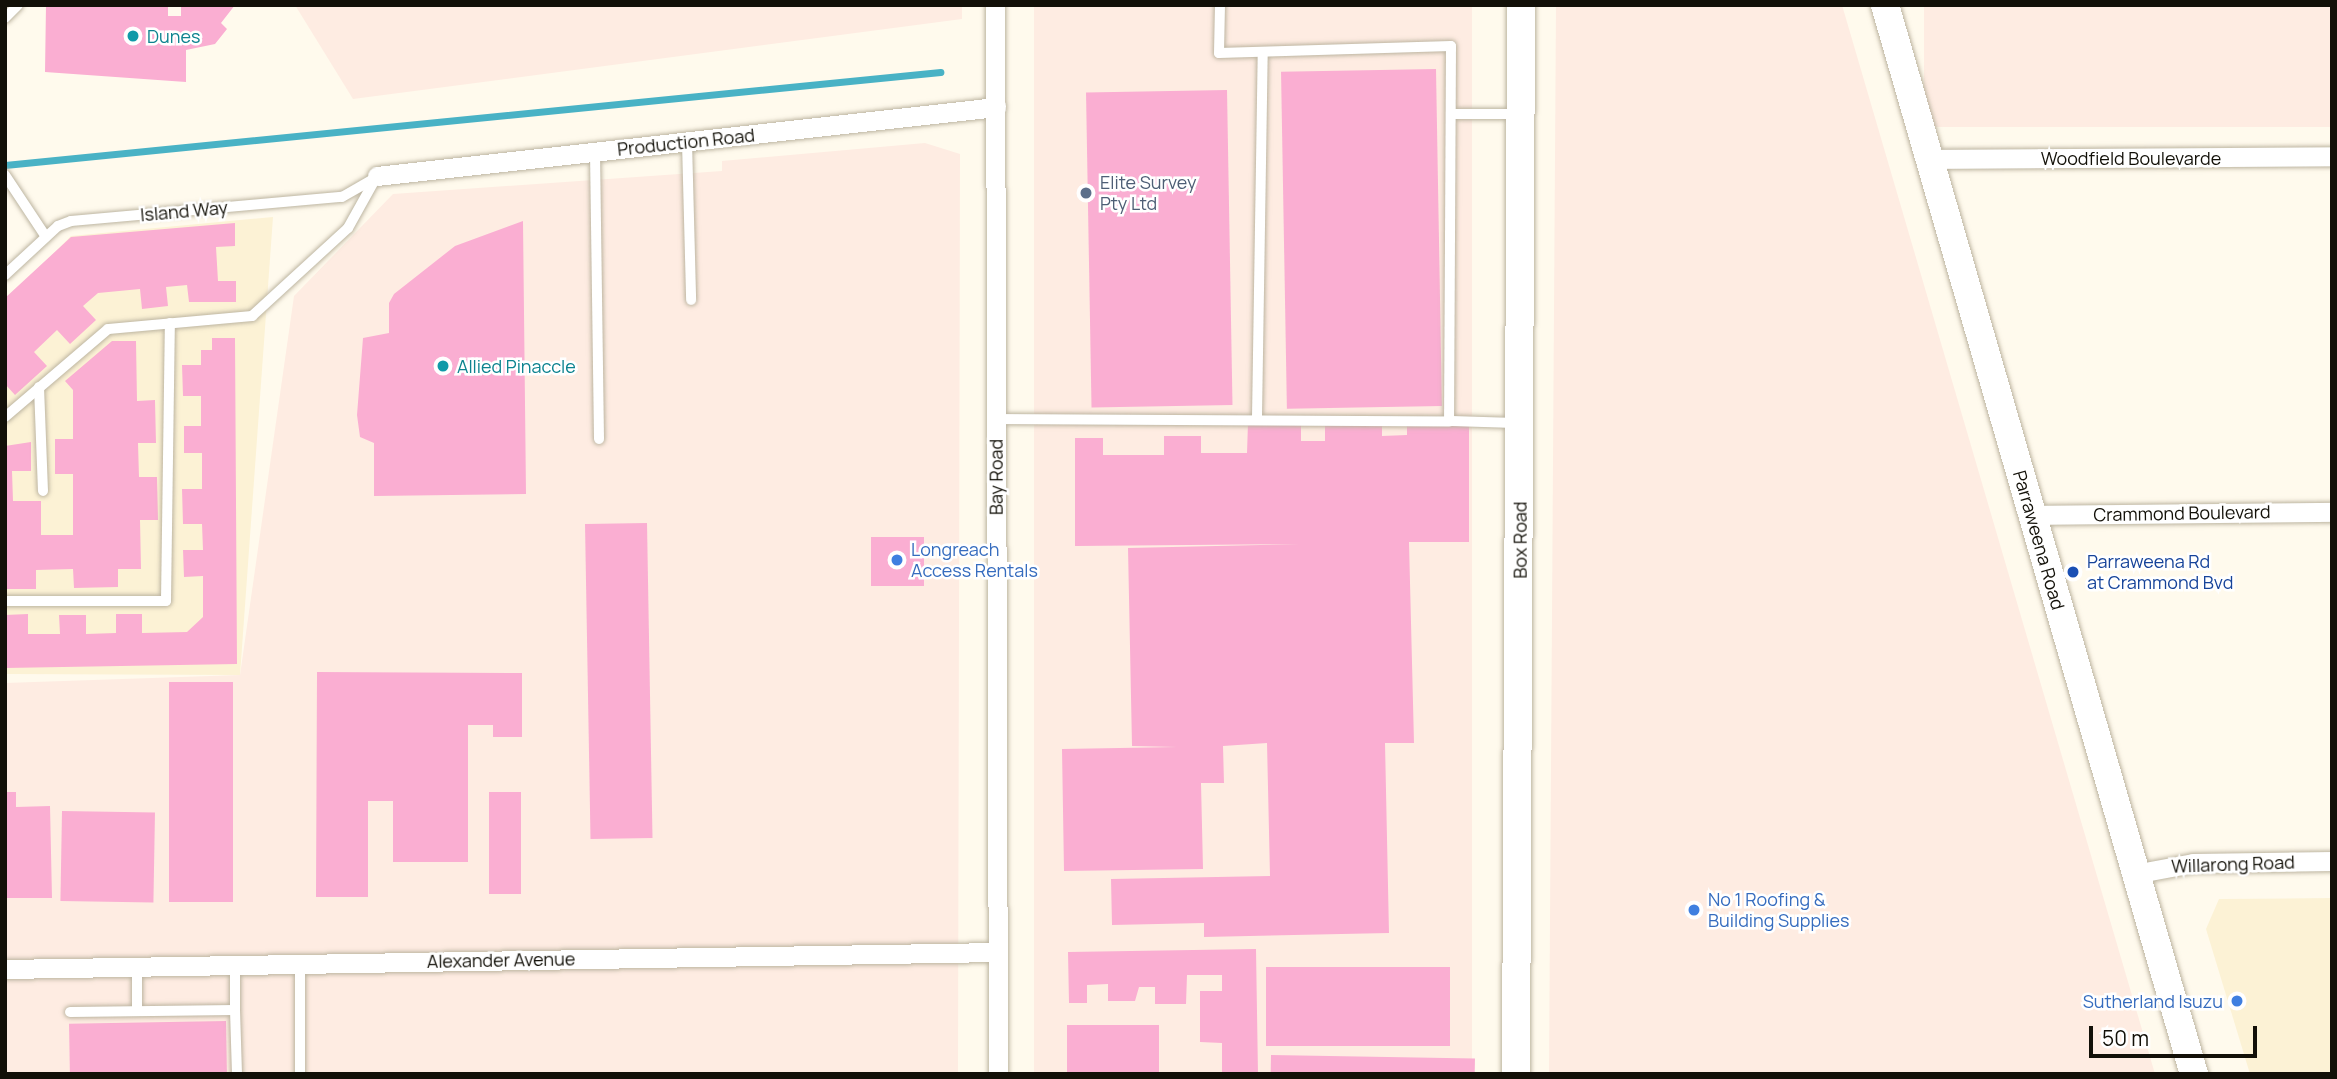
<!DOCTYPE html>
<html>
<head>
<meta charset="utf-8">
<style>
	body { margin:0 }
	#map { position:relative; width:2337px; height:1079px; overflow:hidden; background:#fffaed; font-family:Manrope,sans-serif }
	div>[style] { position:absolute }
	.built>* { inset:0; background:#fcf2d5 }
	.industrial>* { inset:0; background:#feece2; transform-origin:0 0 }
	.stream>* { height:7px; margin:-3.5px; padding:0 3.5px; transform-origin:3.5px; border-radius:3.5px; background:#49b2c5 }
	.building>* { inset:0; background:#faaed2; transform-origin:0 0 }
	.roads { filter:drop-shadow(0 0 2px #bdb5a1) drop-shadow(0 0 2px #bdb5a1) }
	.lane>* { height:10px; margin:-5px; padding:0 5px; transform-origin:5px; border-radius:5px; background:#fff }
	.street>* { height:19px; margin:-9.5px; padding:0 9.5px; transform-origin:9.5px; border-radius:9.5px; background:#fff }
	.secondary>* { height:28px; margin:-14px; padding:0 14px; transform-origin:14px; border-radius:14px; background:#fff }
	.dots>* { width:19px; height:19px; translate:-50% -50%; box-sizing:border-box; border:4px solid #fff; border-radius:50% }
	span { translate:-50% -50%; white-space:nowrap; text-align:center; line-height:1.15; -webkit-text-stroke:5px #fff; paint-order:stroke }
	.culture-label { font-size:18px; color:#0d838f }
	.left { translate:0 -50%; text-align:left }
	.street-label { font-size:18px; color:#121008 }
	.service-label { font-size:18px; color:#4e5e75 }
	.shop-label { font-size:18px; color:#366cbe }
	.right { translate:-100% -50%; text-align:right }
	.transit-label { font-size:18px; color:#164399 }
	.frame { position:absolute; inset:0; border:7px solid #121008; pointer-events:none }
	.scale { position:absolute; left:2089px; top:1026px; width:168px; height:32px; box-sizing:border-box; border:4px solid #121008; border-top:0; padding-left:9px; font-size:21px; line-height:24px; white-space:nowrap; color:#121008; -webkit-text-stroke:5px #fff; paint-order:stroke }
</style>
</head>
<body>
<div id="map">
	<div class="built">
		<i style="clip-path:polygon(273px 217px,240px 675px,5px 674px,5px 303px,71px 236px)"></i>
		<i style="clip-path:polygon(2332px 898px,2332px 1074px,2250px 1074px,2206px 929px,2219px 899px)"></i>
	</div>
	<div class="industrial">
		<i style="clip-path:polygon(295px 5px,962px 5px,962px 19px,353px 99px)"></i>
		<i style="left:1034px;top:5px;width:438px;height:1069px"></i>
		<i style="clip-path:polygon(1556px 5px,1842px 5px,2155px 1074px,1549px 1074px)"></i>
		<i style="left:1924px;top:5px;width:408px;height:122px"></i>
		<i style="clip-path:polygon(925px 143px,960px 154px,958px 1074px,5px 1074px,5px 683px,240px 675px,294px 296px,393px 194px,722px 171px,722px 161px)"></i>
	</div>
	<div class="stream">
		<i style="left:5px;top:165px;width:940px;rotate:-5.68deg"></i>
	</div>
	<div class="building">
		<i style="clip-path:polygon(46px 5px,168px 5px,168px 16px,181px 16px,181px 5px,235px 5px,221px 23px,227px 29px,215px 44px,186px 50px,186px 82px,45px 72px)"></i>
		<i style="left:1436px;top:69px;width:337px;height:155px;rotate:89deg"></i>
		<i style="left:1227px;top:90px;width:315px;height:141px;rotate:89deg"></i>
		<i style="clip-path:polygon(523px 221px,526px 494px,374px 496px,374px 443px,360px 437px,357px 415px,363px 338px,389px 333px,389px 303px,394px 294px,455px 246px)"></i>
		<i style="clip-path:polygon(235px 223px,235px 246px,216px 247px,218px 281px,236px 281px,236px 302px,189px 302px,187px 285px,166px 287px,168px 306px,142px 309px,140px 289px,98px 293px,83px 306px,96px 320px,70px 344px,57px 330px,34px 352px,47px 366px,15px 395px,5px 384px,5px 298px,71px 237px)"></i>
		<i style="clip-path:polygon(212px 338px,235px 338px,237px 664px,5px 668px,5px 615px,28px 614px,28px 634px,60px 634px,59px 615px,86px 615px,86px 634px,116px 633px,116px 614px,142px 614px,142px 633px,187px 632px,203px 617px,203px 576px,184px 577px,183px 550px,203px 550px,202px 524px,183px 524px,182px 489px,202px 489px,202px 453px,184px 453px,184px 426px,201px 426px,201px 396px,183px 396px,182px 365px,201px 365px,201px 350px,212px 350px)"></i>
		<i style="clip-path:polygon(112px 341px,136px 341px,137px 401px,155px 400px,156px 443px,138px 443px,139px 477px,157px 477px,158px 520px,140px 520px,141px 569px,118px 569px,118px 587px,74px 588px,73px 569px,36px 570px,36px 589px,5px 589px,5px 446px,31px 442px,31px 471px,12px 471px,13px 501px,41px 501px,41px 535px,73px 535px,73px 474px,55px 474px,55px 439px,73px 439px,73px 390px,65px 381px)"></i>
		<i style="clip-path:polygon(1325px 422px,1382px 422px,1382px 436px,1407px 435px,1407px 422px,1469px 422px,1469px 542px,1409px 542px,1414px 743px,1385px 743px,1389px 933px,1204px 937px,1204px 923px,1112px 925px,1111px 879px,1270px 876px,1267px 743px,1223px 746px,1224px 783px,1201px 783px,1203px 869px,1064px 871px,1062px 749px,1177px 747px,1132px 746px,1128px 548px,1300px 544px,1075px 546px,1075px 438px,1103px 438px,1103px 455px,1164px 455px,1164px 436px,1201px 436px,1201px 453px,1247px 453px,1248px 423px,1301px 423px,1301px 441px,1325px 441px)"></i>
		<i style="left:647px;top:523px;width:315px;height:62px;rotate:89deg"></i>
		<i style="left:924px;top:537px;width:49px;height:53px;rotate:90deg"></i>
		<i style="clip-path:polygon(317px 672px,522px 673px,522px 737px,493px 737px,493px 725px,468px 725px,468px 862px,393px 862px,393px 801px,368px 801px,368px 897px,316px 897px)"></i>
		<i style="left:169px;top:682px;width:64px;height:220px"></i>
		<i style="clip-path:polygon(5px 792px,16px 792px,16px 807px,50px 806px,52px 898px,5px 898px)"></i>
		<i style="left:489px;top:792px;width:32px;height:102px"></i>
		<i style="left:62px;top:811px;width:93px;height:90px;rotate:1deg"></i>
		<i style="clip-path:polygon(1256px 949px,1258px 1074px,1222px 1073px,1222px 1043px,1200px 1042px,1200px 991px,1222px 991px,1222px 975px,1187px 975px,1186px 1004px,1155px 1004px,1155px 987px,1139px 987px,1135px 1001px,1108px 1001px,1108px 984px,1087px 985px,1087px 1003px,1069px 1003px,1068px 952px)"></i>
		<i style="left:1450px;top:967px;width:79px;height:184px;rotate:90deg"></i>
		<i style="left:226px;top:1021px;width:53px;height:157px;rotate:89deg"></i>
		<i style="left:1159px;top:1025px;width:47px;height:92px;rotate:90deg"></i>
		<i style="left:1271px;top:1055px;width:204px;height:19px;rotate:1deg"></i>
	</div>
	<div class="roads">
		<div class="lane">
			<i style="left:1220px;top:5px;width:48px;rotate:91.2deg"></i>
			<i style="left:1219px;top:53px;width:232px;rotate:-1.7deg"></i>
			<i style="left:1451px;top:46px;width:375px;rotate:90.3deg"></i>
			<i style="left:1449px;top:421px;width:69px;rotate:1.7deg"></i>
			<i style="left:5px;top:18px;width:18px;rotate:-45deg"></i>
			<i style="left:1451px;top:114px;width:69px"></i>
			<i style="left:687px;top:142px;width:158px;rotate:88.5deg"></i>
			<i style="left:595px;top:152px;width:287px;rotate:89.2deg"></i>
			<i style="left:5px;top:175px;width:74px;rotate:56.5deg"></i>
			<i style="left:5px;top:275px;width:72px;rotate:-42.8deg"></i>
			<i style="left:58px;top:226px;width:14px;rotate:-21deg"></i>
			<i style="left:71px;top:221px;width:272px;rotate:-5.1deg"></i>
			<i style="left:342px;top:197px;width:40px;rotate:-29.7deg"></i>
			<i style="left:39px;top:387px;width:104px;rotate:87.8deg"></i>
			<i style="left:5px;top:417px;width:135px;rotate:-40.5deg"></i>
			<i style="left:108px;top:329px;width:145px;rotate:-5.2deg"></i>
			<i style="left:252px;top:316px;width:130px;rotate:-42.5deg"></i>
			<i style="left:348px;top:228px;width:60px;rotate:-60.9deg"></i>
			<i style="left:1257px;top:417px;width:365px;rotate:-89.1deg"></i>
			<i style="left:996px;top:419px;width:453px;rotate:0.3deg"></i>
			<i style="left:5px;top:601px;width:161px"></i>
			<i style="left:166px;top:601px;width:278px;rotate:-89.2deg"></i>
			<i style="left:300px;top:964px;width:110px;rotate:90deg"></i>
			<i style="left:235px;top:1010px;width:64px;rotate:88.2deg"></i>
			<i style="left:137px;top:1011px;width:45px;rotate:-90deg"></i>
			<i style="left:70px;top:1012px;width:165px;rotate:-0.7deg"></i>
			<i style="left:235px;top:1010px;width:45px;rotate:-90deg"></i>
		</div>
		<div class="street">
			<i style="left:995px;top:5px;width:1069px;rotate:89.84deg"></i>
			<i style="left:1930px;top:159px;width:402px;rotate:-0.4deg"></i>
			<i style="left:377px;top:176px;width:623px;rotate:-6.36deg"></i>
			<i style="left:2032px;top:515px;width:300px;rotate:-0.6deg"></i>
			<i style="left:2134px;top:874px;width:60px;rotate:-10.6deg"></i>
			<i style="left:2193px;top:863px;width:139px;rotate:-0.8deg"></i>
			<i style="left:5px;top:969px;width:991px;rotate:-0.98deg"></i>
		</div>
		<div class="secondary">
			<i style="left:1885px;top:5px;width:1113px;rotate:73.88deg"></i>
			<i style="left:1516px;top:1074px;width:1069px;rotate:-89.73deg"></i>
		</div>
	</div>
	<div class="dots">
		<i style="left:133px;top:36px;background:#0f9aa8"></i>
		<i style="left:1086px;top:193px;background:#5c6f8a"></i>
		<i style="left:443px;top:366px;background:#0f9aa8"></i>
		<i style="left:897px;top:560px;background:#3f7fe0"></i>
		<i style="left:2073px;top:572px;background:#1a4fb4"></i>
		<i style="left:1694px;top:910px;background:#3f7fe0"></i>
		<i style="left:2237px;top:1001px;background:#3f7fe0"></i>
	</div>
	<div class="culture-label">
		<span class="left" style="left:147px;top:36px">Dunes</span>
		<span class="left" style="left:457px;top:366px">Allied Pinaccle</span>
	</div>
	<div class="street-label">
		<span style="left:686px;top:142px;rotate:-6deg">Production Road</span>
		<span style="left:2131px;top:158px">Woodfield Boulevarde</span>
		<span style="left:184px;top:211px;rotate:-5deg">Island Way</span>
		<span style="left:996px;top:477px;rotate:-90deg">Bay Road</span>
		<span style="left:2182px;top:513px;rotate:-1deg">Crammond Boulevard</span>
		<span style="left:1520px;top:540px;rotate:-90deg">Box Road</span>
		<span style="left:2039px;top:540px;rotate:74deg">Parraweena Road</span>
		<span style="left:2233px;top:864px;rotate:-2deg">Willarong Road</span>
		<span style="left:501px;top:960px;rotate:-1deg">Alexander Avenue</span>
	</div>
	<div class="service-label">
		<span class="left" style="left:1100px;top:193px">Elite Survey<br>Pty Ltd</span>
	</div>
	<div class="shop-label">
		<span class="left" style="left:911px;top:560px">Longreach<br>Access Rentals</span>
		<span class="left" style="left:1708px;top:910px">No 1 Roofing &amp;<br>Building Supplies</span>
		<span class="right" style="left:2223px;top:1001px">Sutherland Isuzu</span>
	</div>
	<div class="transit-label">
		<span class="left" style="left:2087px;top:572px">Parraweena Rd<br>at Crammond Bvd</span>
	</div>
	<div class="frame"></div>
	<div class="scale">50 m</div>
</div>
</body>
</html>
